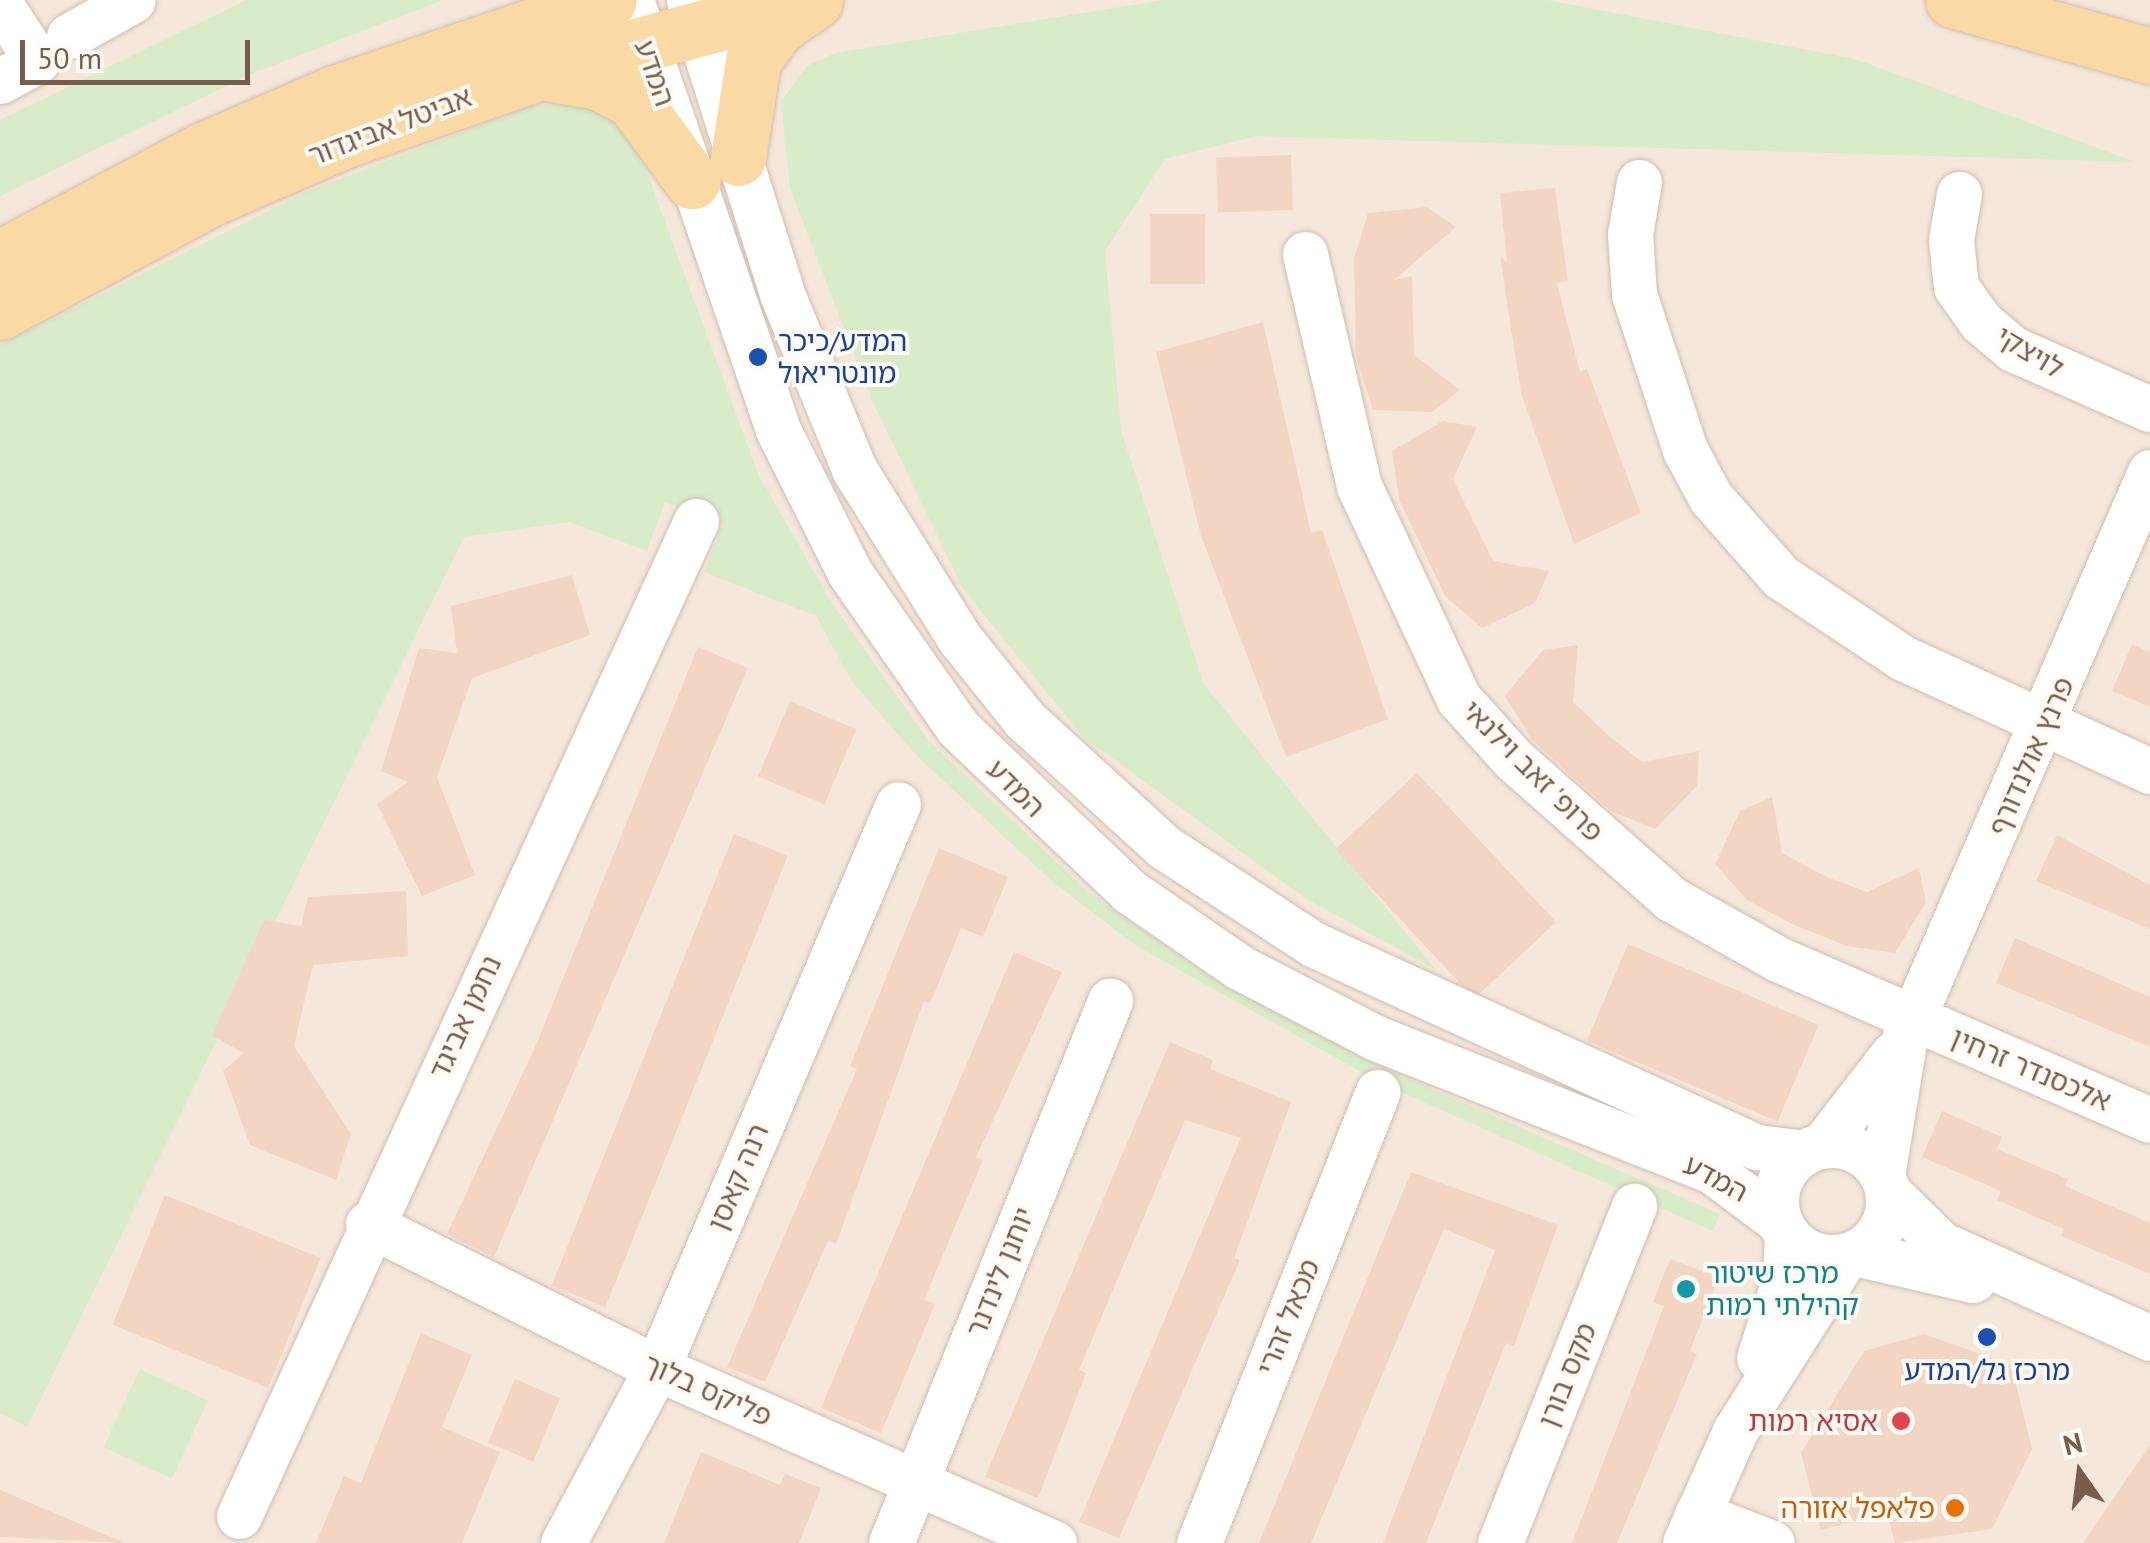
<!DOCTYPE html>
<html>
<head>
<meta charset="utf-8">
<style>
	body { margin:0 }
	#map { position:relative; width:2150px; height:1543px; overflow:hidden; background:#fdf6ec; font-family:"PT Sans","Noto Sans Hebrew",sans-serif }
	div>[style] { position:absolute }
	.residential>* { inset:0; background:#f5e8da; transform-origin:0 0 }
	.green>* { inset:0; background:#d8ecc9; transform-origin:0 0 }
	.building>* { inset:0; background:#f3d5c3; transform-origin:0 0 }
	.roads { filter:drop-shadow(0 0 2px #d1beb0) drop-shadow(0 0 2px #d1beb0) }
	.minor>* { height:45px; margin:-22.5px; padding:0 22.5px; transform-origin:22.5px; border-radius:22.5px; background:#fff }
	.minor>.ring { margin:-22.5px; padding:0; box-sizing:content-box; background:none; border:45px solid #fff; border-radius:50% }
	.major>* { height:55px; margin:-27.5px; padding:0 27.5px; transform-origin:27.5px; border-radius:27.5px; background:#fbd9a5 }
	.dots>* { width:28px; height:28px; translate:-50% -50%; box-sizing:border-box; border:5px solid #fffaf3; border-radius:50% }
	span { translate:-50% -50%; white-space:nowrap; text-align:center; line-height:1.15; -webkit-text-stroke:8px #fffaf3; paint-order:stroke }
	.street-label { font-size:28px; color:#7a5c4d }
	.transit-label { font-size:28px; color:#164399 }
	.left { translate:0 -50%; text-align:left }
	.culture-label { font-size:28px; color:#0d838f }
	.health-label { font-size:28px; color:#be3a42 }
	.right { translate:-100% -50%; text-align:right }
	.food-label { font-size:28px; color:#c56008 }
	.north { position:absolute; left:2030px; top:1423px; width:100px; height:100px; -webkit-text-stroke:8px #fffaf3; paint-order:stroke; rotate:346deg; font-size:28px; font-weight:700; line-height:40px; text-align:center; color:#7a5c4d }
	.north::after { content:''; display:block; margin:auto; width:35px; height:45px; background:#7a5c4d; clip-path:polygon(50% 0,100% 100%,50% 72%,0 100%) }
	.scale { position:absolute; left:20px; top:40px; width:230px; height:45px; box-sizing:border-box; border:5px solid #7a5c4d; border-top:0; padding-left:12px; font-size:30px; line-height:35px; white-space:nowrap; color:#7a5c4d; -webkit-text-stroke:8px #fffaf3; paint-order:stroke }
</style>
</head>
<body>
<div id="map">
	<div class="residential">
		<i style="left:0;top:0;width:2150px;height:1543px"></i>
	</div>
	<div class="green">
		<i style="clip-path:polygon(246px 0,443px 0,251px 74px,0 196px,0 120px)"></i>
		<i style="clip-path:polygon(1164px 0,1547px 0,1855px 59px,2136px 162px,1256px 136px,1165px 159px,1105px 251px,1121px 430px,1203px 683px,1436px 970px,1305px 898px,1083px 737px,963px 589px,872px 400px,790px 189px,781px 101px,807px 66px,835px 53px)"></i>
		<i style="clip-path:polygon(533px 105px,591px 106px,633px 135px,759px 476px,832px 603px,928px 740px,1088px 892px,1217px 982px,1386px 1069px,1720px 1214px,1713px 1231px,1381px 1083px,1135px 945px,1053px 882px,918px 757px,852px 682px,816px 616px,704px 572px,723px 524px,665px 502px,647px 551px,569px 522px,464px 537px,27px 1427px,0 1413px,0 345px,306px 192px)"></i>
		<i style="left:140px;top:1369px;width:75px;height:86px;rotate:25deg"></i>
	</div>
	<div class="building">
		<i style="left:1291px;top:155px;width:55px;height:75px;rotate:88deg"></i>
		<i style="clip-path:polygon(1555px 188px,1568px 281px,1557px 283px,1580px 372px,1587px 369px,1641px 513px,1574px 544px,1521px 393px,1500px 257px,1507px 262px,1500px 193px)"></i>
		<i style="clip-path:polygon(1427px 207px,1456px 227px,1394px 280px,1412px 276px,1414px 355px,1460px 390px,1432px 412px,1373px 410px,1356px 357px,1354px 259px,1368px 213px)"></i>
		<i style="left:1150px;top:214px;width:55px;height:70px"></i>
		<i style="clip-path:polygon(1263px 322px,1311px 533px,1322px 530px,1388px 719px,1286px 757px,1201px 536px,1156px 352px)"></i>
		<i style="clip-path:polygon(1443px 421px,1477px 427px,1453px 479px,1493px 561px,1549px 571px,1535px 603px,1482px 628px,1445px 596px,1399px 499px,1392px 451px)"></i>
		<i style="clip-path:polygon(572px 575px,590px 635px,472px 678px,437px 777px,475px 875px,422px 896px,377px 804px,408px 782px,381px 771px,419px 648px,457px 653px,451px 606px)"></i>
		<i style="clip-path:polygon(2132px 644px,2150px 652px,2150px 707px,2112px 691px)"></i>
		<i style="clip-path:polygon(1578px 645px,1573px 702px,1609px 736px,1642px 762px,1699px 751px,1697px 786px,1655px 829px,1611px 811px,1532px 740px,1505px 696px,1543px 650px)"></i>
		<i style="clip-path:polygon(698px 647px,748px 668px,494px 1257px,447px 1234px,536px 1045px)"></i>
		<i style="left:790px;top:701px;width:72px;height:82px;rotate:23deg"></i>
		<i style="left:1417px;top:773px;width:204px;height:112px;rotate:47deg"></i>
		<i style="clip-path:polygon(1772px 797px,1782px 853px,1827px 877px,1867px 892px,1919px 868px,1926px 902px,1895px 953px,1847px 946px,1792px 924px,1747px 900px,1715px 864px,1740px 811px)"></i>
		<i style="left:734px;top:834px;width:58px;height:487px;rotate:22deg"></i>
		<i style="clip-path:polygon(2057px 835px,2150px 885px,2150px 929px,2036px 881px)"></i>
		<i style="clip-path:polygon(939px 848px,1008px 877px,983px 937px,961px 928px,930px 1004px,924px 1001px,836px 1244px,828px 1241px,765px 1382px,727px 1367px,857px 1069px,850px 1066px)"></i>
		<i style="clip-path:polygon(406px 891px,408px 956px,313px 965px,294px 1046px,351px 1134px,336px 1180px,250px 1145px,223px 1071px,244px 1053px,212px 1036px,264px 920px,301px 926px,308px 897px)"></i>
		<i style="clip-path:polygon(2015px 938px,2150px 997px,2150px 1047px,1996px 983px)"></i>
		<i style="left:1628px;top:944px;width:207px;height:105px;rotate:23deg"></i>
		<i style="clip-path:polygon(1014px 952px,1062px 972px,976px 1157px,983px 1160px,924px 1300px,935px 1304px,881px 1433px,821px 1408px)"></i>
		<i style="clip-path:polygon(1170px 1042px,1213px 1060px,1210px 1069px,1291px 1102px,1234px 1258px,1240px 1260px,1119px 1538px,1079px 1522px,1241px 1138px,1185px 1120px,1079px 1370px,1086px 1373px,1038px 1498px,985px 1477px)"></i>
		<i style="clip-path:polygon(1942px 1111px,2002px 1137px,1997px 1149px,2068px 1179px,2065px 1186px,2150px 1223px,2150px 1274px,2061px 1236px,2064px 1229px,1997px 1200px,2001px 1191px,1922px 1157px)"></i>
		<i style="clip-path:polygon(1411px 1172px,1558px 1225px,1514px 1346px,1506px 1343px,1426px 1543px,1383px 1543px,1495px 1250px,1444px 1229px,1311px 1543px,1259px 1543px)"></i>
		<i style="left:165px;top:1195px;width:168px;height:140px;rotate:22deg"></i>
		<i style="clip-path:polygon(1670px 1259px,1719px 1277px,1690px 1351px,1697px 1354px,1617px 1543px,1572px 1543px,1664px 1306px,1653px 1302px)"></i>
		<i style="clip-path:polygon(421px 1333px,472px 1355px,442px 1427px,500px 1452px,462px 1543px,316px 1543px,344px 1476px,361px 1483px)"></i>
		<i style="clip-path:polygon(1924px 1334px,2011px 1365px,2032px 1449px,1992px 1529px,1895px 1543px,1887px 1513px,1821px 1530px,1801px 1453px,1864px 1351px)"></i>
		<i style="left:515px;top:1379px;width:49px;height:69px;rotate:23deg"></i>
		<i style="clip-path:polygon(2150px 1445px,2150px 1543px,2083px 1543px)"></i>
		<i style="clip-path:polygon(701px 1452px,780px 1485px,785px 1474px,821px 1488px,799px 1543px,664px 1543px)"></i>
		<i style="clip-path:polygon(0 1490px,125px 1543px,0 1537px)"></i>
	</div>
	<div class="roads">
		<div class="minor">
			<i style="left:631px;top:0;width:454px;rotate:71.1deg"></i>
			<i style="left:778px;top:430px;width:160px;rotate:63.3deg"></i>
			<i style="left:850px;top:573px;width:189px;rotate:55.1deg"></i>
			<i style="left:958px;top:728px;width:236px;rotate:43.6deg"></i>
			<i style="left:1129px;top:891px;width:134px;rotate:34.6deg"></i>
			<i style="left:1239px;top:967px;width:154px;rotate:27.4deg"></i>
			<i style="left:1376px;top:1038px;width:361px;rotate:21.6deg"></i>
			<i style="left:1712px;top:1171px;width:84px;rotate:36.7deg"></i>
			<i style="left:689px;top:0;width:308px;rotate:72.4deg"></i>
			<i style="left:782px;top:294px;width:189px;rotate:67.6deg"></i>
			<i style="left:854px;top:469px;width:200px;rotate:58.1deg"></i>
			<i style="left:960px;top:639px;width:104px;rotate:51.3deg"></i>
			<i style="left:1025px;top:720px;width:188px;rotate:42.4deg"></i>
			<i style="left:1164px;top:847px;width:180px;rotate:33deg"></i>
			<i style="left:1315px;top:945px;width:486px;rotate:24.6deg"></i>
			<i style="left:1757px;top:1147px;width:47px;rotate:7.3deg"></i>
			<i style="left:0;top:4px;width:68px;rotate:57deg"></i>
			<i style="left:37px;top:61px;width:42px;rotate:151.6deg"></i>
			<i style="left:69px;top:36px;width:73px;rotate:-29.4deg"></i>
			<i style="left:1639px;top:182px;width:53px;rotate:99.8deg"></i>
			<i style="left:1630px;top:234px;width:60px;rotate:86.2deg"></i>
			<i style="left:1634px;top:294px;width:164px;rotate:71.9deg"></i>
			<i style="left:1685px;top:450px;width:55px;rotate:61.6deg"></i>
			<i style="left:1711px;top:498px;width:106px;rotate:48.5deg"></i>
			<i style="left:1781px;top:577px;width:146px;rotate:33.6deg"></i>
			<i style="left:1903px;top:658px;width:272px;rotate:24.6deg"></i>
			<i style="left:1959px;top:194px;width:47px;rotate:99.9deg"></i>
			<i style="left:1951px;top:240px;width:47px;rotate:83.9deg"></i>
			<i style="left:1956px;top:287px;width:43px;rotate:54.5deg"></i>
			<i style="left:1981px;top:322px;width:42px;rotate:40.2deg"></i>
			<i style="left:2013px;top:349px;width:150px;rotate:23.7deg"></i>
			<i style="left:1305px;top:254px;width:238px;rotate:76.9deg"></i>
			<i style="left:1359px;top:486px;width:235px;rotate:64.9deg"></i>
			<i style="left:1459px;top:699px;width:81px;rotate:48deg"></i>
			<i style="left:1513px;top:759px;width:211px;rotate:41.5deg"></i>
			<i style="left:1671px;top:899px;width:123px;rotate:29.3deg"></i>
			<i style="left:1778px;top:959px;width:405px;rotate:23.4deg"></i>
			<i class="ring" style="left:1776px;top:1145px;width:67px;height:67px"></i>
			<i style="left:1822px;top:1146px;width:116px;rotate:-52.3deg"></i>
			<i style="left:1882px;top:1176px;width:142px;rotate:-80.7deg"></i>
			<i style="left:1905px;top:1036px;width:615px;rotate:-66.52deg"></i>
			<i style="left:1887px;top:1191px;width:76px;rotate:44.5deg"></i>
			<i style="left:1941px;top:1244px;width:229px;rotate:24.2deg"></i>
			<i style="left:368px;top:1224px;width:323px;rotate:26.5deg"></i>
			<i style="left:657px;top:1368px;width:434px;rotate:23.8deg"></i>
			<i style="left:1855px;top:1253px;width:121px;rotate:12.9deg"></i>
			<i style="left:1759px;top:1358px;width:85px;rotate:-72.2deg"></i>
			<i style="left:1785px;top:1277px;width:42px;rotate:-87.3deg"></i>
			<i style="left:1697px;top:1514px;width:80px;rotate:21.1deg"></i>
			<i style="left:239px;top:1516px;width:1095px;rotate:-65.33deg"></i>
			<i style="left:563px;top:1543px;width:199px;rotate:-61.8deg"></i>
			<i style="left:657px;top:1368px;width:613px;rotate:-66.86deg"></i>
			<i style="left:891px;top:1543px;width:585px;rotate:-68deg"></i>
			<i style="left:1199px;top:1543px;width:485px;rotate:-68.4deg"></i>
			<i style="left:1500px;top:1543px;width:363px;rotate:-68.3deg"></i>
			<i style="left:1685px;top:1543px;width:123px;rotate:-65.9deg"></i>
			<i style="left:1735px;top:1431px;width:207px;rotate:-57.6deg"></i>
		</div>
		<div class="major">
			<i style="left:1953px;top:0;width:205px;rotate:15.9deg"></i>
			<i style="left:545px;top:73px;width:54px;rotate:9.6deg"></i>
			<i style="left:598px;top:82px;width:38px;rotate:27deg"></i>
			<i style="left:632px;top:99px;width:102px;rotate:53.8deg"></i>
			<i style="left:738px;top:158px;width:98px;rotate:-81.2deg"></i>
			<i style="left:753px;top:61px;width:42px;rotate:-54.8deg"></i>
			<i style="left:777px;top:27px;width:46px;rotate:-34.4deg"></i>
			<i style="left:0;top:258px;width:230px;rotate:-28deg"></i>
			<i style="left:203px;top:150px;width:144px;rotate:-23.4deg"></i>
			<i style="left:335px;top:93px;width:289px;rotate:-18.7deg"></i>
			<i style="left:0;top:312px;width:242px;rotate:-28.4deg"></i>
			<i style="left:213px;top:197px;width:144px;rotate:-23.4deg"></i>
			<i style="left:345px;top:140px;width:203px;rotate:-19.2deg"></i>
			<i style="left:537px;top:73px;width:277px;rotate:-15.3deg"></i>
		</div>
	</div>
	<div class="dots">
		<i style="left:758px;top:357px;background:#1a4fb4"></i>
		<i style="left:1686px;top:1289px;background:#0f9aa8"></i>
		<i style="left:1987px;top:1337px;background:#1a4fb4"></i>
		<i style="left:1901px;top:1421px;background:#e0444e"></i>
		<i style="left:1955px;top:1508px;background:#e8710a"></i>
	</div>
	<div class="street-label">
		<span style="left:655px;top:73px;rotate:71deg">המדע</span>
		<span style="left:390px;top:126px;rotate:-21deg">אביטל אביגדור</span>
		<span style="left:2030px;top:352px;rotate:31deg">לויצקי</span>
		<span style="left:2031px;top:756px;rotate:-66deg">פרנץ אולנדורף</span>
		<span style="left:1533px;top:771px;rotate:45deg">פרופ' זאב וילנאי</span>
		<span style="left:1016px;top:788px;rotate:45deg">המדע</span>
		<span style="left:465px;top:1017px;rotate:-65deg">נחמן אביגד</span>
		<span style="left:2031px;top:1069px;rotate:23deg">אלכסנדר זרחין</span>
		<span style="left:738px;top:1177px;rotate:-67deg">רנה קאסן</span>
		<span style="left:1716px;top:1178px;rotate:28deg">המדע</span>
		<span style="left:1000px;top:1272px;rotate:-68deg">יוחנן לינדנר</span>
		<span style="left:1288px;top:1317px;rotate:-68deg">מכאל זהרי</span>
		<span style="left:1567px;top:1375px;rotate:-68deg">מקס בורן</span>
		<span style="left:708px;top:1390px;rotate:24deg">פליקס בלוך</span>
	</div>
	<div class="transit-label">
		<span class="left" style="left:778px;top:357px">המדע/כיכר<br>מונטריאול</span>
		<span style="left:1987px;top:1370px">מרכז גל/המדע</span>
	</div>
	<div class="culture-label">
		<span class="left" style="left:1706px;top:1289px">מרכז שיטור<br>קהילתי רמות</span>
	</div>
	<div class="health-label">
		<span class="right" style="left:1878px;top:1421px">אסיא רמות</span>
	</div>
	<div class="food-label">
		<span class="right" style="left:1935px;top:1508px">פלאפל אזורה</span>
	</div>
	<div class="north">N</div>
	<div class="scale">50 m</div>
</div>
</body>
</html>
